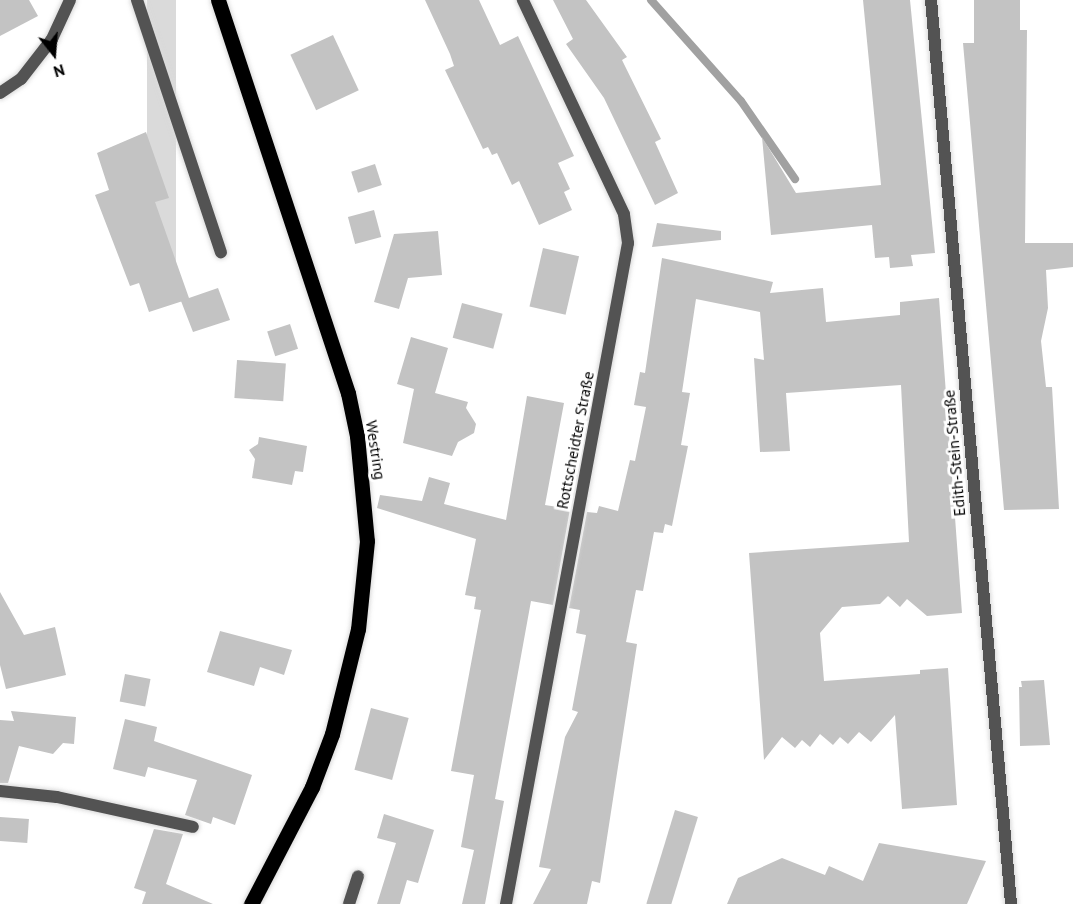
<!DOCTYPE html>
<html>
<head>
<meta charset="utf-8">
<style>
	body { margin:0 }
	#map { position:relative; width:1073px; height:904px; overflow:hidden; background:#fff; font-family:"PT Sans",sans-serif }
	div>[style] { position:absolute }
	.green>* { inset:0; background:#dadada; transform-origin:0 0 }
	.stream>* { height:8px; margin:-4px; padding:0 4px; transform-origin:4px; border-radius:4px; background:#a1a1a1 }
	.building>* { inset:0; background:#c3c3c3; transform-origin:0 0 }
	.roads { filter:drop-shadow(0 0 2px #dbdbdb) drop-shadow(0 0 2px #dbdbdb) }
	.lane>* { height:12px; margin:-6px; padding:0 6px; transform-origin:6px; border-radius:6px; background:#535353 }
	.street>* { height:12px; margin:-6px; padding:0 6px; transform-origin:6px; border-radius:6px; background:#535353 }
	.primary>* { height:15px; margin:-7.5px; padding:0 7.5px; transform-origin:7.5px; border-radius:7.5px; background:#000 }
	span { translate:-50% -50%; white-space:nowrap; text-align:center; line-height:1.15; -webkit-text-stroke:6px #fff; paint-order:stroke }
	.street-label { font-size:16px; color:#000 }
	.north { position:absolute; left:24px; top:24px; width:60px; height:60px; -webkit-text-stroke:4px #fff; paint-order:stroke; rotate:163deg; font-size:16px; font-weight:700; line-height:24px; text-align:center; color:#000 }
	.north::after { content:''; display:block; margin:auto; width:21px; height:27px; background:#000; clip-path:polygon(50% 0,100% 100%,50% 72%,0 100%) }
</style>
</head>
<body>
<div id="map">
	<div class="green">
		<i style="left:147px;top:0;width:29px;height:276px"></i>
	</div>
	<div class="stream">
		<i style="left:651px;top:0;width:135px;rotate:48.3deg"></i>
		<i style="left:741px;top:101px;width:95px;rotate:55.3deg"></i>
	</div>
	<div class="building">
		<i style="clip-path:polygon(0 0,29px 0,38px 16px,0 36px)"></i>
		<i style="clip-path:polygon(425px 0,479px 0,500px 45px,518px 36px,574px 156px,558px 163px,570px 189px,564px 192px,572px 210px,539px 225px,519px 181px,512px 185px,497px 153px,492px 155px,488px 147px,483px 149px,445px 70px,454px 66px,450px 54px)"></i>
		<i style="clip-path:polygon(553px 0,586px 0,627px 57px,622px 60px,661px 139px,655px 142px,678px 193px,655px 205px,604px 98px,566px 44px,573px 39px)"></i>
		<i style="clip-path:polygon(863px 0,910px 0,935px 253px,911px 255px,913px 266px,890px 268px,889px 257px,875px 258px,872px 225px,771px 235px,762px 137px,796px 193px,881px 185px)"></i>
		<i style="clip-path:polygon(974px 0,1020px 0,1020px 30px,1027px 30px,1025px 243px,1073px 243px,1073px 267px,1046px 270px,1048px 308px,1041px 341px,1046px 387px,1052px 387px,1059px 509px,1004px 510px,963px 43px,974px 43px)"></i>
		<i style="left:333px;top:35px;width:61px;height:47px;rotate:65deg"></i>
		<i style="clip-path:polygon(146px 132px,169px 198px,155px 202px,189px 298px,218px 288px,230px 320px,193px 332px,181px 301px,189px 299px,149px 312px,139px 283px,130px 286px,95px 195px,109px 190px,97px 153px)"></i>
		<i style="left:375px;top:164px;width:22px;height:25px;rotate:72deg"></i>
		<i style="left:374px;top:210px;width:28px;height:27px;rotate:75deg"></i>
		<i style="clip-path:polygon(657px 223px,721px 231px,721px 240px,652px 247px)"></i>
		<i style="clip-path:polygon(438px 231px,442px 275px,408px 278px,399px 309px,374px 302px,394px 234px)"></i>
		<i style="left:543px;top:248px;width:37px;height:60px;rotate:13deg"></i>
		<i style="clip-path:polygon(662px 258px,773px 282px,770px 293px,823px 288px,826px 322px,900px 315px,900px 302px,939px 298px,962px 613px,927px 616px,907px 599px,900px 607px,888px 596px,880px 604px,842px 607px,820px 633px,824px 681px,920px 674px,920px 670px,948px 668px,957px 805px,902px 809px,895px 715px,871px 742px,859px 732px,848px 744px,840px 737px,833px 745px,820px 734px,810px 747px,802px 740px,795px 748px,782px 737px,764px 760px,749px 553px,909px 542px,901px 385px,786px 393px,790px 451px,760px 452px,754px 358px,764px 360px,760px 312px,696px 299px,682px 392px,690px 393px,681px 445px,688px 446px,672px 526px,665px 524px,663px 533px,654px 532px,643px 591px,636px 590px,626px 642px,637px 644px,600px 883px,592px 881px,587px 904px,533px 904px,551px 869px,539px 867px,565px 737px,578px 712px,572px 710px,586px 635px,576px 633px,580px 610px,569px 608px,587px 512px,597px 513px,599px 506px,618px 511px,630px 460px,635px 461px,646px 407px,634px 405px,640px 372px,645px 373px)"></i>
		<i style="left:462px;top:303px;width:42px;height:36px;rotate:15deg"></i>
		<i style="left:290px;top:324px;width:26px;height:24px;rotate:72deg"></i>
		<i style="clip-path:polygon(411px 337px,448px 348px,435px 393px,468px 402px,466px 408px,476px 424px,474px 433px,458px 442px,452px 456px,403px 443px,414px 389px,397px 384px)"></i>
		<i style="left:237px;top:360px;width:49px;height:38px;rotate:4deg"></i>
		<i style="clip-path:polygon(527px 396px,564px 403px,545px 505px,570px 509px,553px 605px,531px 601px,495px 799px,504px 801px,485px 904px,462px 904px,474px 850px,461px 847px,474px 775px,451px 771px,481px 610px,474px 609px,476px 597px,465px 595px,476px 539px,377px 508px,380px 495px,422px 501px,429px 477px,450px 483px,444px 504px,506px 520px)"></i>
		<i style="clip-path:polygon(259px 437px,307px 446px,303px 472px,295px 471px,292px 485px,252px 478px,255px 459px,249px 450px,258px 444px)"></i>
		<i style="clip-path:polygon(0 592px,24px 635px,55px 627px,66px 675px,6px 689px,0 665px)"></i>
		<i style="clip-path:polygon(220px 631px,292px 650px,284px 675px,260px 667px,254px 686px,207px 672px)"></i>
		<i style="left:125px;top:674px;width:26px;height:28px;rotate:11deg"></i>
		<i style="clip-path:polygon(1044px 680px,1050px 745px,1020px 746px,1019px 687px,1022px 687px,1021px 681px)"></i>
		<i style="left:371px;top:708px;width:39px;height:64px;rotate:15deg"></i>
		<i style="clip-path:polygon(11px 711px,76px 717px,74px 744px,63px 743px,53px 754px,19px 746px,8px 783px,0 783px,0 720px,14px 721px)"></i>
		<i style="clip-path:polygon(125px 719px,157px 727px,154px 741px,252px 775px,235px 825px,213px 817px,211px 824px,185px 815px,197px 780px,148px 767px,145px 777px,113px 769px)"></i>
		<i style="left:675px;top:810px;width:24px;height:98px;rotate:17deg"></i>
		<i style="clip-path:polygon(384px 814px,434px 830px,418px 883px,407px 880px,400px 904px,377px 904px,396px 843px,377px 838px)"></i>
		<i style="left:0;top:817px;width:29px;height:24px;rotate:4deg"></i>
		<i style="clip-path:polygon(154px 829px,183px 834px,166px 884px,213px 904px,142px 904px,146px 892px,134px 888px)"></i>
		<i style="clip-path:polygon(879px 843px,986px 861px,967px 904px,727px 904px,738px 878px,782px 858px,825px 875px,829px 866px,863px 881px)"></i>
	</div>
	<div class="roads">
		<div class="lane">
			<i style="left:137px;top:0;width:266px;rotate:71.6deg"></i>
			<i style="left:0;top:93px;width:25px;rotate:-34deg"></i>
			<i style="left:21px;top:79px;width:51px;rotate:-52.2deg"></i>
			<i style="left:52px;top:39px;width:43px;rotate:-65.2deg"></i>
			<i style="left:0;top:791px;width:57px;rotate:6deg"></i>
			<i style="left:57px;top:797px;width:139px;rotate:12.4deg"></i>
			<i style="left:349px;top:904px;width:29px;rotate:-72deg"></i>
		</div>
		<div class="street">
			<i style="left:931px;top:0;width:908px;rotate:84.94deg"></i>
			<i style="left:506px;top:904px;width:672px;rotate:-79.54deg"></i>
			<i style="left:628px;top:243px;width:29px;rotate:-98deg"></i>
			<i style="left:624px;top:214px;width:237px;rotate:-115.3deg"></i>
		</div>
		<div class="primary">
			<i style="left:218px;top:0;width:414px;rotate:71.7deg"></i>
			<i style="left:348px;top:393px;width:44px;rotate:78.2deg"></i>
			<i style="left:357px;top:436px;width:105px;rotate:84.6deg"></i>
			<i style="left:367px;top:541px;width:88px;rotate:95.8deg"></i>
			<i style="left:358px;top:629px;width:108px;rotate:103.9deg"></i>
			<i style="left:332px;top:734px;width:57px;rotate:110.7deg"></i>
			<i style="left:312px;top:787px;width:132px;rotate:117.5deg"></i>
		</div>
	</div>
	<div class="street-label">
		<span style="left:575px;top:440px;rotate:-79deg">Rottscheidter Straße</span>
		<span style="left:376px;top:450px;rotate:81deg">Westring</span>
		<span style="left:954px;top:453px;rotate:-95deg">Edith-Stein-Straße</span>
	</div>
	<div class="north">N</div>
</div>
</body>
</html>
